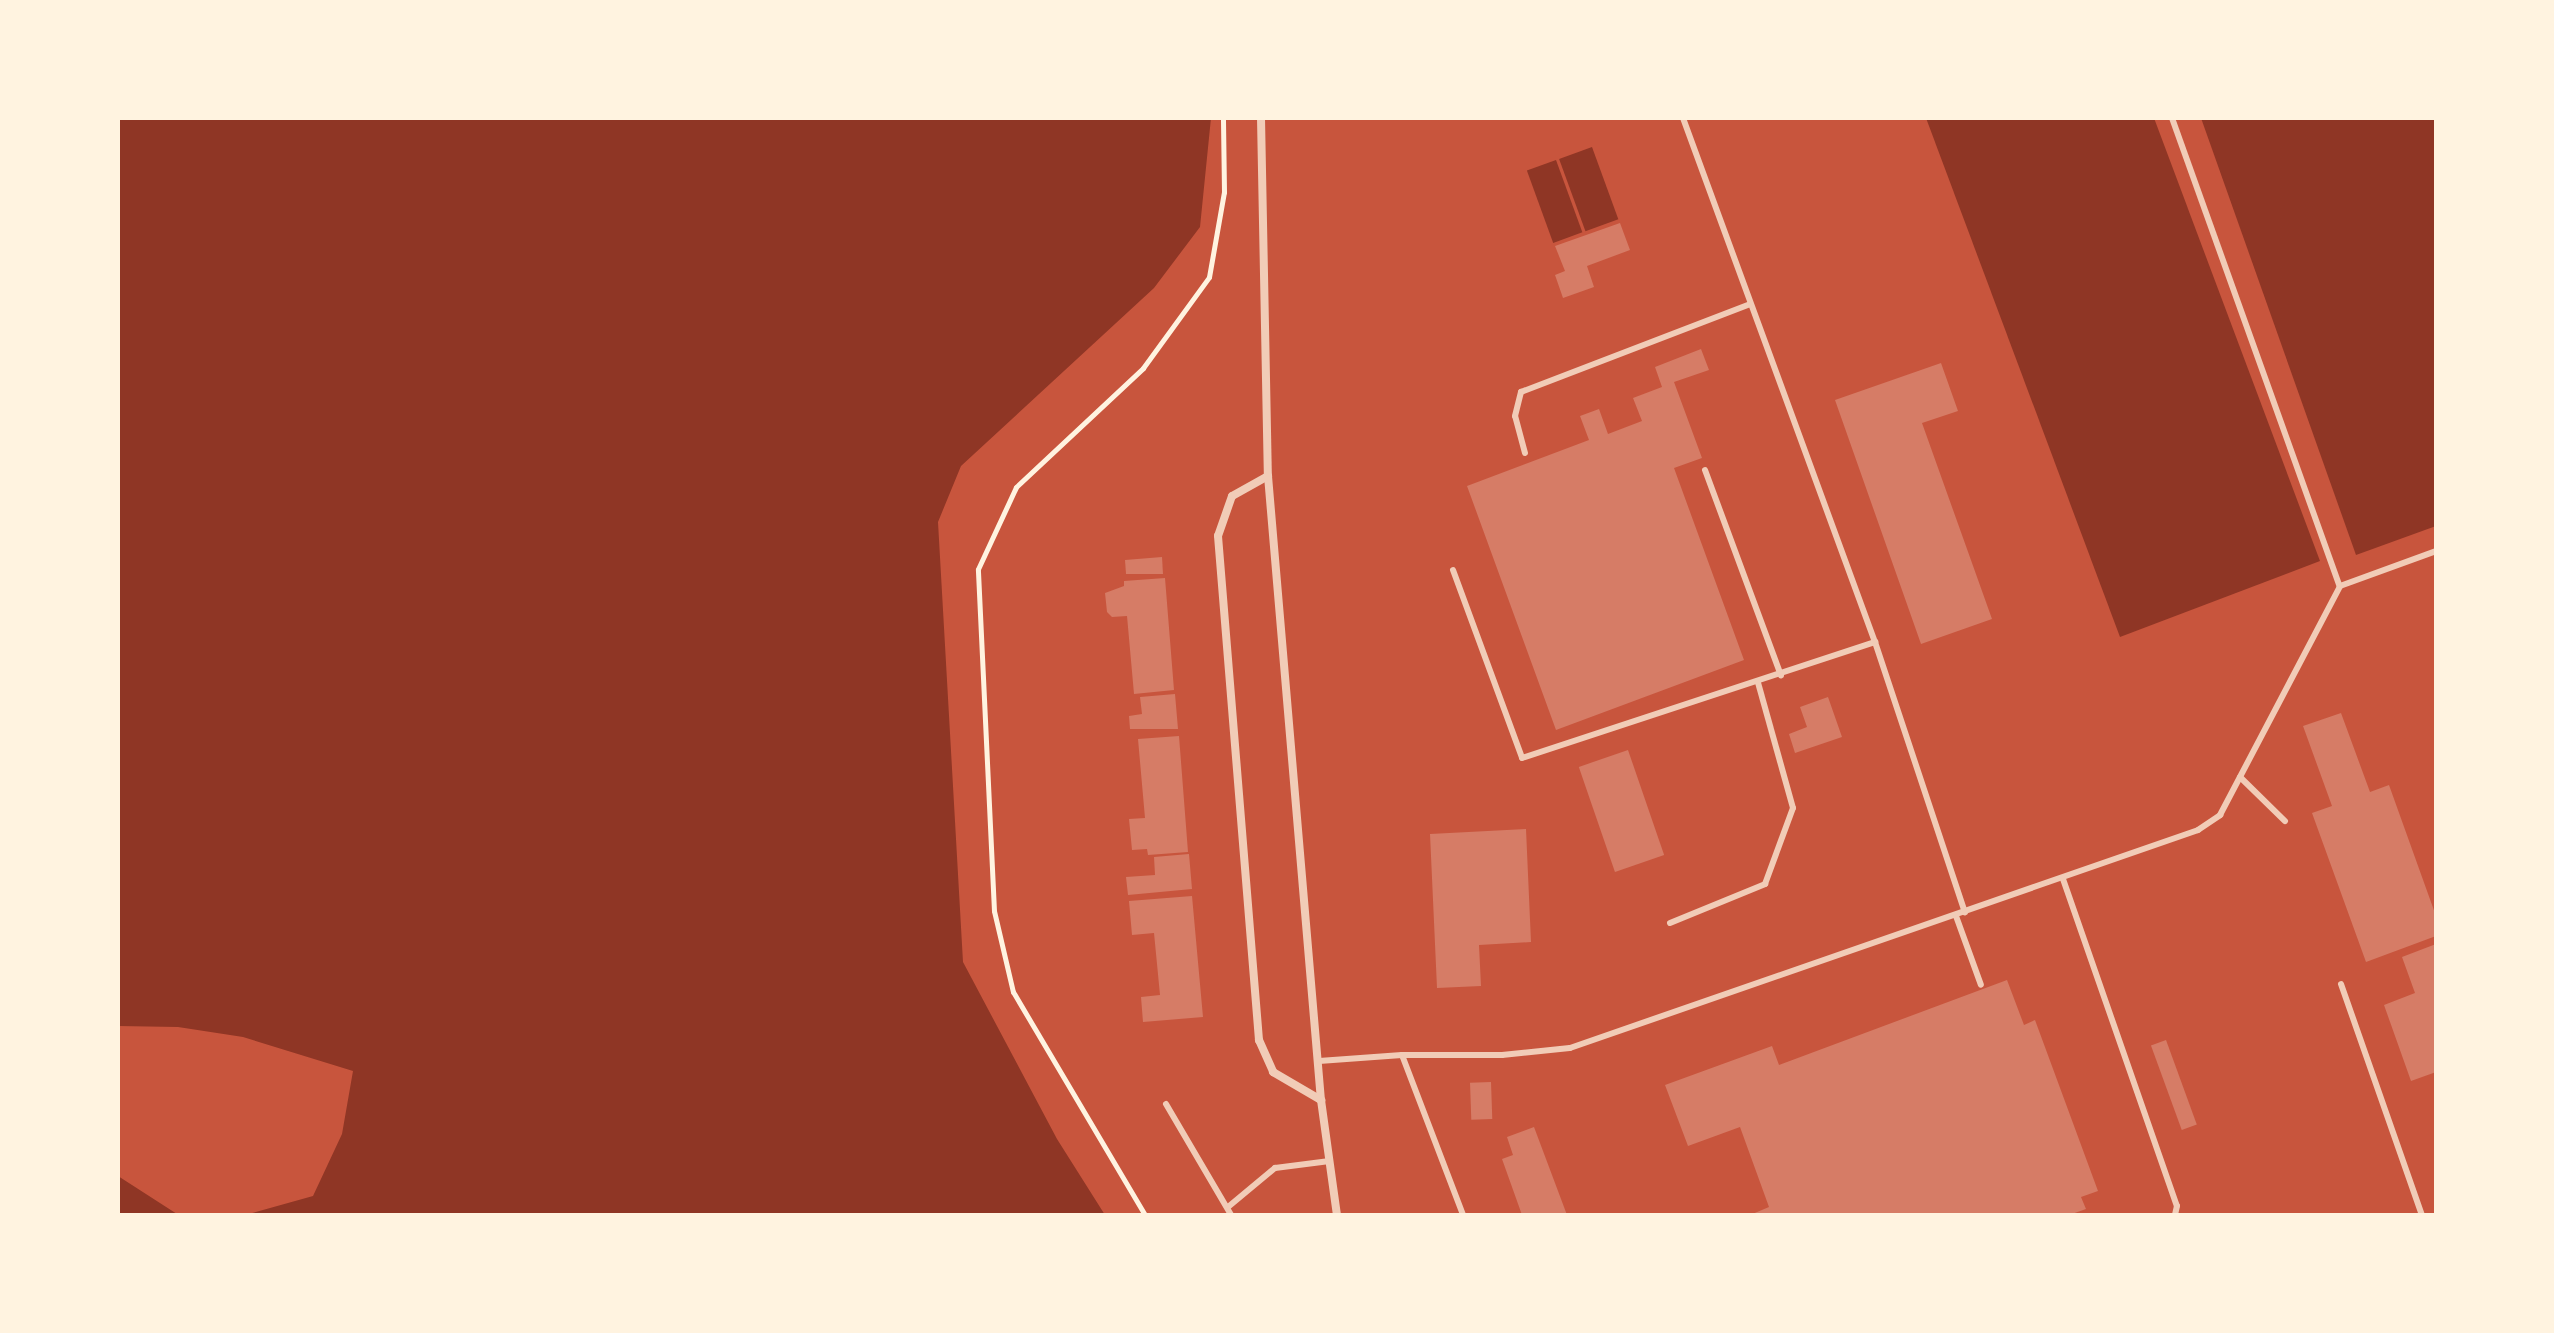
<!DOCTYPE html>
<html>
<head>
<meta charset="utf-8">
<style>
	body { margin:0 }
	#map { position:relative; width:2554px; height:1333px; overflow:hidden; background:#c8553d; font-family:"Noto Serif",serif }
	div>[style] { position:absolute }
	.water>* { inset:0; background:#8f3625; transform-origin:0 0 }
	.building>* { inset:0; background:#d67c66; transform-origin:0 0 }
	.path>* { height:5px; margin:-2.5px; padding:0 2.5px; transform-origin:2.5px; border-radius:2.5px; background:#fff3e0 }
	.service>* { height:6px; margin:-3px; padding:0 3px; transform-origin:3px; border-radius:3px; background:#f1ccb7 }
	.minor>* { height:8px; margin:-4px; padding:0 4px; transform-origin:4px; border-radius:4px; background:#f1ccb7 }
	span { translate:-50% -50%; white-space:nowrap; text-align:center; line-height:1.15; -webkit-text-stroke:8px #fff3e0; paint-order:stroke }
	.frame { position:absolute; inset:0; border:120px solid #fff3e0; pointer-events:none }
</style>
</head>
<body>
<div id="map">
	<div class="water">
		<i style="clip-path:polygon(118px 118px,1211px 118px,1200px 227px,1154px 288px,961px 466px,938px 522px,963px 962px,1057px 1139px,1105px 1215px,245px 1215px,313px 1196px,342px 1134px,353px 1071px,243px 1037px,178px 1027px,118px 1026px)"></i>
		<i style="clip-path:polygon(1926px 118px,2154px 118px,2320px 561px,2120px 637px)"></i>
		<i style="clip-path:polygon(2201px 118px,2436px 118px,2436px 526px,2356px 555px)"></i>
		<i style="left:1592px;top:147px;width:77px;height:35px;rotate:70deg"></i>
		<i style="left:1556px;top:160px;width:77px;height:31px;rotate:70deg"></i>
		<i style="clip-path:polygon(118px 1176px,177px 1214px,183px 1215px,118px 1215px)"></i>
	</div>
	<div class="building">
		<i style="clip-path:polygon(1620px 223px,1630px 250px,1587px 266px,1594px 287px,1563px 298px,1555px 275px,1565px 271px,1555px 246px)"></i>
		<i style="clip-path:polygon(1701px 349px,1709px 370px,1674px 382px,1702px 458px,1674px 468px,1744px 660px,1556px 730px,1467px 486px,1589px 440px,1580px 416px,1599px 409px,1608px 434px,1642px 421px,1633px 398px,1662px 387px,1655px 367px)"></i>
		<i style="clip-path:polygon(1941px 363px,1958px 411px,1922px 423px,1992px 619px,1921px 644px,1835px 400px)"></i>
		<i style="clip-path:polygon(1162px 557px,1163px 574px,1126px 574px,1125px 560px)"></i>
		<i style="clip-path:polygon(1165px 578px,1174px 690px,1134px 694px,1127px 616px,1112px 617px,1107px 612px,1105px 593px,1124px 586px,1124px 581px)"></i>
		<i style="clip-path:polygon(1175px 694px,1178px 729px,1130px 729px,1129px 716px,1142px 714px,1140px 697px)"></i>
		<i style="clip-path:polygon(1828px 697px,1842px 737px,1795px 753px,1789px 734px,1807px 727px,1800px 707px)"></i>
		<i style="clip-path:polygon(2341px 713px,2370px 792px,2389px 785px,2436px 916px,2436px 936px,2366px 962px,2312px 813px,2332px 806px,2303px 726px)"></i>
		<i style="clip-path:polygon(1179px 736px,1188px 852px,1148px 855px,1147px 849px,1132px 850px,1129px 819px,1145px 818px,1138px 739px)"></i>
		<i style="left:1628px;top:750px;width:111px;height:52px;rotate:71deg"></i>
		<i style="clip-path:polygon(1526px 829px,1531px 942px,1479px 945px,1481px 986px,1437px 988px,1430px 834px)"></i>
		<i style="clip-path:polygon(1189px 854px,1192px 889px,1128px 895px,1126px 877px,1155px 875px,1154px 857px)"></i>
		<i style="clip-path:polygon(1192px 896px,1203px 1017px,1143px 1022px,1141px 997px,1160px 995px,1154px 933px,1132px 935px,1129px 901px)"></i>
		<i style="clip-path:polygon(2436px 944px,2436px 1072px,2411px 1081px,2384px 1005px,2415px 993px,2402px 957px)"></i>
		<i style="clip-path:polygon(2007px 980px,2024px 1025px,2035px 1020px,2098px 1191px,2081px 1197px,2086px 1209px,2069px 1215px,1750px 1215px,1769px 1207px,1740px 1127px,1688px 1146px,1665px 1085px,1772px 1046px,1779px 1065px)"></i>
		<i style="left:2166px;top:1040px;width:90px;height:16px;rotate:70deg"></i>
		<i style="left:1491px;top:1082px;width:37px;height:21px;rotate:88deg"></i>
		<i style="clip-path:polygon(1534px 1127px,1567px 1215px,1522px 1215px,1502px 1159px,1513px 1155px,1507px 1137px)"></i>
	</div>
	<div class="path">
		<i style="left:1145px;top:1215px;width:259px;rotate:-120.6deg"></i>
		<i style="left:1013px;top:992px;width:83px;rotate:-103.2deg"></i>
		<i style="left:994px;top:911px;width:342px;rotate:-92.7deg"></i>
		<i style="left:978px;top:569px;width:90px;rotate:-65.1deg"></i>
		<i style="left:1016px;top:487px;width:174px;rotate:-43.1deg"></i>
		<i style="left:1143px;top:368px;width:112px;rotate:-54deg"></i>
		<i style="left:1209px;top:277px;width:86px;rotate:-80deg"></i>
		<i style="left:1224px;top:192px;width:74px;rotate:-90.8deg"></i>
	</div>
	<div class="service">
		<i style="left:1683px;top:118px;width:558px;rotate:69.88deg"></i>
		<i style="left:1875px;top:642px;width:285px;rotate:71.6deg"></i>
		<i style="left:2172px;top:118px;width:497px;rotate:70.3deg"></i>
		<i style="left:1525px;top:453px;width:38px;rotate:-105deg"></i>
		<i style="left:1515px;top:416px;width:25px;rotate:-76deg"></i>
		<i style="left:1521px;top:392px;width:245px;rotate:-21deg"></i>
		<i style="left:1705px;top:470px;width:219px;rotate:69.7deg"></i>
		<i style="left:1453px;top:570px;width:200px;rotate:69.8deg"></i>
		<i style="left:1522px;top:758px;width:372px;rotate:-18.2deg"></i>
		<i style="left:2240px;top:777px;width:63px;rotate:44.4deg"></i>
		<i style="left:2063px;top:879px;width:346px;rotate:70.8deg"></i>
		<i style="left:2177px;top:1206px;width:9px;rotate:103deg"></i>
		<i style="left:1956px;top:916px;width:73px;rotate:70.1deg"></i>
		<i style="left:1670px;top:923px;width:103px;rotate:-22.3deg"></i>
		<i style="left:1765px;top:884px;width:81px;rotate:-69.8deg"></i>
		<i style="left:1793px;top:808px;width:130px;rotate:-105.6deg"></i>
		<i style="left:2341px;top:984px;width:245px;rotate:70.7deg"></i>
		<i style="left:1402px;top:1055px;width:100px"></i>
		<i style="left:1502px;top:1055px;width:68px;rotate:-5.9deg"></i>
		<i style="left:1570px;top:1048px;width:665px;rotate:-19.14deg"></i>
		<i style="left:2198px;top:830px;width:27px;rotate:-34deg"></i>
		<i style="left:2220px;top:815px;width:259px;rotate:-62.3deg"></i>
		<i style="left:2340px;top:586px;width:102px;rotate:-20deg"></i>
		<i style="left:1319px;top:1061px;width:83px;rotate:-4.1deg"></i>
		<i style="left:1402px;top:1055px;width:171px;rotate:69.1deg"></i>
		<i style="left:1166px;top:1104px;width:129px;rotate:59.6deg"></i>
		<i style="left:1228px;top:1207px;width:61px;rotate:-39.7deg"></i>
		<i style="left:1275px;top:1168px;width:55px;rotate:-7.3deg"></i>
	</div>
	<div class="minor">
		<i style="left:1261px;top:118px;width:358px;rotate:88.9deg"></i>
		<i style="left:1268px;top:476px;width:626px;rotate:85.15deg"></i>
		<i style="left:1321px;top:1100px;width:116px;rotate:82.1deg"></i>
		<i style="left:1268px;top:476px;width:41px;rotate:150.9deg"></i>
		<i style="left:1232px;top:496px;width:42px;rotate:109.3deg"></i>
		<i style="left:1218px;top:536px;width:506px;rotate:85.35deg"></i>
		<i style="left:1259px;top:1040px;width:35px;rotate:66deg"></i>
		<i style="left:1273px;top:1072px;width:56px;rotate:30.3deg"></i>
	</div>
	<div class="frame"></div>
</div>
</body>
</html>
